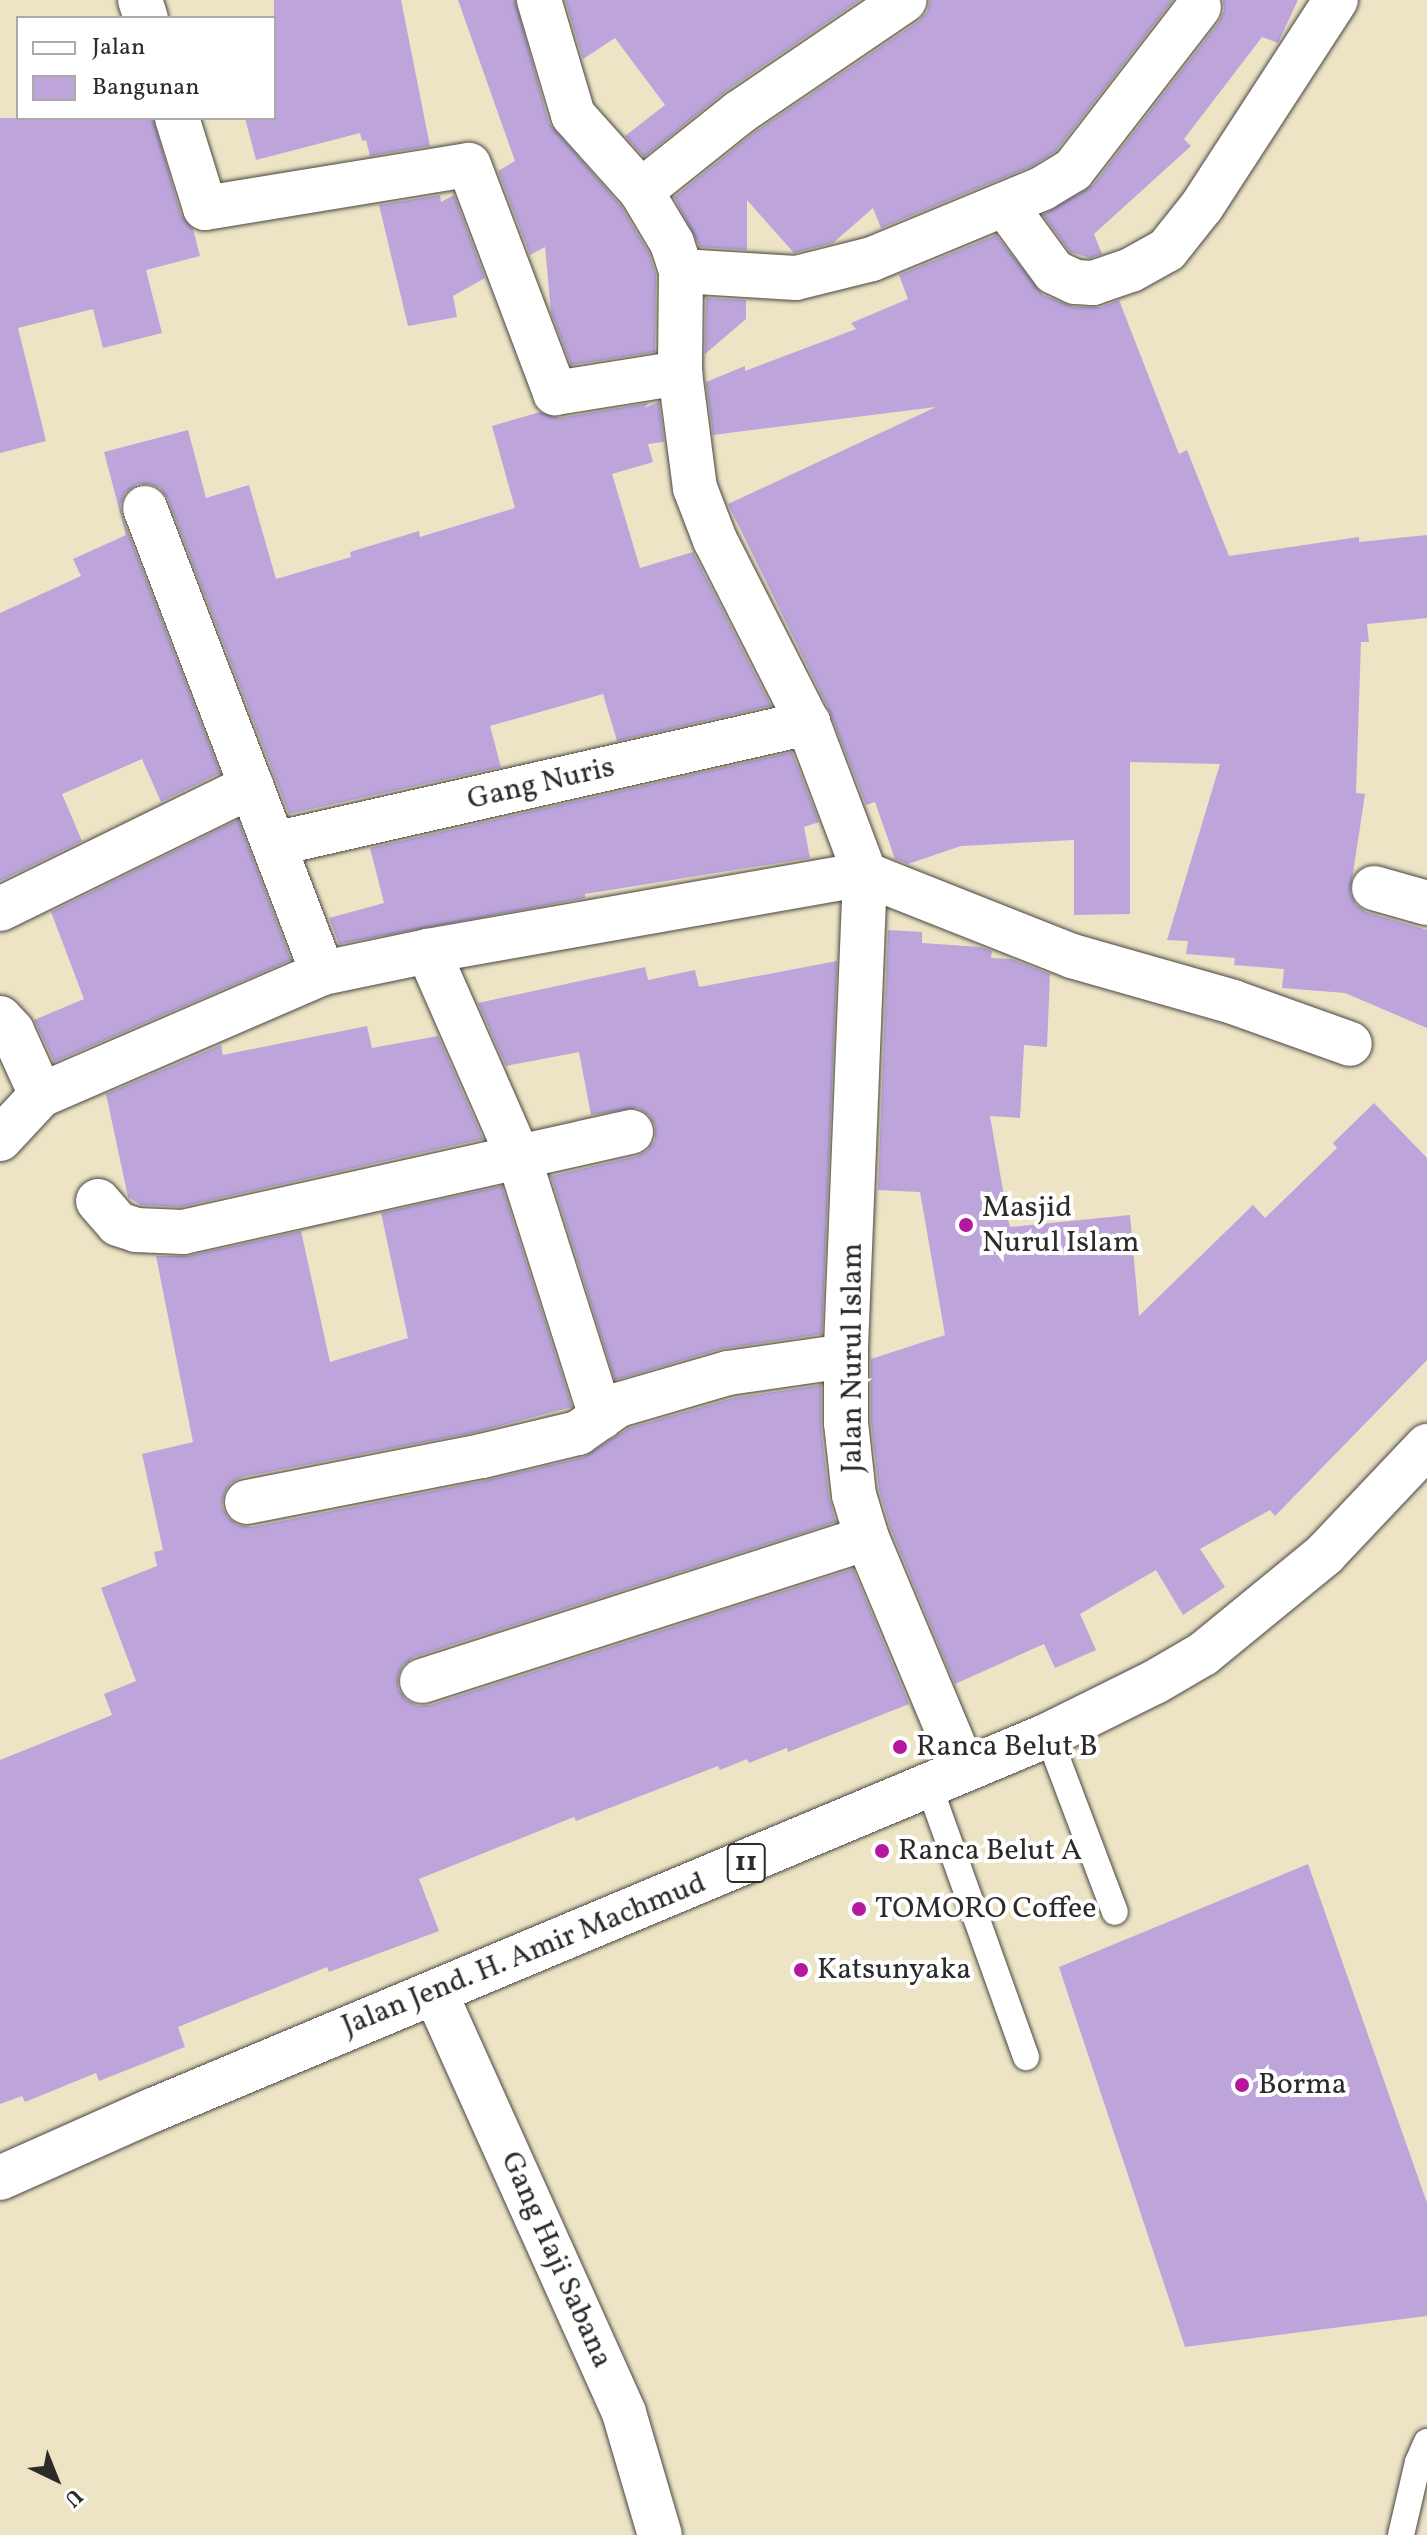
<!DOCTYPE html>
<html>
<head>
<meta charset="utf-8">
<style>
	body { margin:0 }
	#map { position:relative; width:1427px; height:2535px; overflow:hidden; background:#ede3c5; font-family:Vollkorn,serif }
	div>[style] { position:absolute }
	.building>* { inset:0; background:#bda5dc }
	.roads { filter:drop-shadow(0 0 2px #484742) drop-shadow(0 0 2px #484742) }
	.service>* { height:26px; margin:-13px; padding:0 13px; transform-origin:13px; border-radius:13px; background:#fff }
	.minor>* { height:44px; margin:-22px; padding:0 22px; transform-origin:22px; border-radius:22px; background:#fff }
	.trunk>* { height:44px; margin:-22px; padding:0 22px; transform-origin:22px; border-radius:22px; background:#fff }
	.dots>* { width:22px; height:22px; translate:-50% -50%; box-sizing:border-box; border:4px solid #fff; border-radius:50% }
	span { translate:-50% -50%; white-space:nowrap; text-align:center; line-height:1.15; -webkit-text-stroke:8px #fff; paint-order:stroke }
	.shield-label span { padding:2px 6px; background:#fff; border:2px solid; border-radius:6px; -webkit-text-stroke-width:0 }
	.shield-label { font-size:28px; color:#2b2b2b; font-weight:700 }
	.street-label { font-size:30px; color:#2b2b2b }
	.poi-label { font-size:30px; color:#2b2b2b }
	.left { translate:0 -50%; text-align:left }
	.legend { position:absolute; left:16px; top:16px; width:260px; height:104px; box-sizing:border-box; background:#fff; border:2px solid #aaa; margin:0; padding:10px 14px; list-style:none; font-size:24px; color:#2b2b2b }
	.legend li { display:flex; align-items:center; gap:16px; height:40px }
	.legend b { width:40px; border:2px solid #aaa }
	.north { position:absolute; left:16px; top:2439px; width:80px; height:80px; -webkit-text-stroke:6px #fff; paint-order:stroke; rotate:137deg; font-size:22px; font-weight:700; line-height:32px; text-align:center; color:#2b2b2b }
	.north::after { content:''; display:block; margin:auto; width:28px; height:36px; background:#2b2b2b; clip-path:polygon(50% 0,100% 100%,50% 72%,0 100%) }
</style>
</head>
<body>
<div id="map">
	<div class="building">
		<i style="clip-path:polygon(274px 0,401px 0,430px 146px,370px 156px,366px 140px,362px 141px,360px 133px,256px 160px,245px 118px,274px 118px)"></i>
		<i style="clip-path:polygon(458px 0,515px 0,549px 123px,621px 206px,649px 253px,656px 275px,655px 352px,571px 365px,551px 312px,545px 247px,530px 255px,498px 171px,515px 161px)"></i>
		<i style="clip-path:polygon(565px 0,860px 0,726px 91px,644px 157px,625px 136px,665px 105px,615px 38px,583px 59px)"></i>
		<i style="clip-path:polygon(930px 0,1173px 0,1056px 151px,1032px 166px,881px 228px,873px 208px,833px 243px,794px 253px,747px 200px,747px 250px,700px 247px,674px 197px,755px 132px,919px 21px,927px 12px)"></i>
		<i style="clip-path:polygon(1223px 0,1298px 0,1278px 43px,1262px 37px,1184px 139px,1191px 146px,1094px 234px,1102px 254px,1090px 258px,1070px 252px,1043px 215px,1093px 185px,1219px 22px,1224px 11px)"></i>
		<i style="clip-path:polygon(0 118px,153px 118px,181px 215px,193px 229px,200px 256px,146px 270px,162px 333px,103px 348px,93px 309px,18px 328px,46px 441px,0 453px)"></i>
		<i style="clip-path:polygon(440px 195px,441px 202px,454px 195px,485px 278px,453px 296px,457px 317px,408px 326px,379px 205px)"></i>
		<i style="clip-path:polygon(996px 235px,1043px 295px,1074px 307px,1101px 307px,1119px 300px,1179px 454px,1187px 450px,1229px 556px,1359px 537px,1359px 542px,1427px 535px,1427px 618px,1367px 624px,1369px 642px,1361px 642px,1356px 793px,1365px 794px,1350px 893px,1356px 905px,1366px 912px,1427px 930px,1427px 1028px,1345px 993px,1282px 988px,1284px 969px,1234px 965px,1235px 958px,1186px 954px,1188px 941px,1167px 940px,1220px 764px,1130px 762px,1130px 914px,1074px 915px,1074px 840px,961px 846px,908px 864px,895px 859px,875px 802px,866px 805px,830px 712px,728px 504px,936px 407px,713px 435px,706px 382px,745px 366px,745px 371px,856px 329px,851px 323px,908px 299px,899px 275px)"></i>
		<i style="clip-path:polygon(706px 298px,746px 300px,746px 319px,705px 354px)"></i>
		<i style="clip-path:polygon(659px 402px,664px 442px,648px 444px,653px 462px,612px 474px,640px 568px,693px 552px,771px 706px,617px 741px,603px 694px,490px 726px,501px 767px,289px 814px,168px 499px,160px 488px,150px 484px,137px 484px,125px 493px,120px 505px,122px 517px,220px 773px,161px 802px,142px 759px,62px 794px,82px 841px,0 881px,0 613px,81px 576px,73px 559px,126px 535px,104px 452px,188px 430px,206px 498px,249px 485px,276px 579px,351px 557px,350px 552px,419px 531px,420px 537px,515px 508px,492px 426px,540px 412px,559px 418px,649px 403px,644px 408px)"></i>
		<i style="clip-path:polygon(792px 752px,819px 822px,804px 827px,810px 858px,585px 894px,585px 898px,339px 944px,329px 918px,384px 903px,370px 848px)"></i>
		<i style="clip-path:polygon(238px 820px,291px 960px,54px 1062px,34px 1020px,84px 999px,51px 912px)"></i>
		<i style="clip-path:polygon(888px 930px,922px 932px,922px 943px,981px 947px,992px 951px,991px 958px,1011px 959px,1050px 974px,1047px 1047px,1024px 1045px,1020px 1118px,990px 1116px,1008px 1219px,1010px 1227px,1130px 1215px,1139px 1316px,1253px 1205px,1265px 1218px,1337px 1148px,1333px 1143px,1374px 1103px,1427px 1158px,1427px 1360px,1275px 1516px,1270px 1510px,1200px 1549px,1225px 1587px,1183px 1615px,1156px 1570px,1080px 1614px,1096px 1650px,1055px 1668px,1044px 1644px,955px 1684px,891px 1530px,879px 1490px,871px 1422px,871px 1359px,945px 1335px,920px 1192px,878px 1190px)"></i>
		<i style="clip-path:polygon(837px 961px,822px 1334px,721px 1349px,615px 1380px,551px 1176px,637px 1156px,647px 1151px,655px 1140px,655px 1126px,649px 1115px,638px 1108px,591px 1115px,579px 1052px,506px 1066px,478px 1003px,645px 967px,648px 980px,695px 970px,699px 987px)"></i>
		<i style="clip-path:polygon(367px 1026px,372px 1048px,438px 1036px,483px 1139px,181px 1207px,141px 1205px,128px 1197px,106px 1094px,221px 1045px,223px 1055px)"></i>
		<i style="clip-path:polygon(502px 1186px,572px 1407px,477px 1432px,242px 1477px,231px 1483px,224px 1493px,222px 1506px,228px 1518px,238px 1525px,252px 1527px,488px 1480px,584px 1457px,629px 1428px,733px 1398px,821px 1385px,821px 1426px,829px 1498px,836px 1522px,414px 1657px,403px 1665px,398px 1675px,398px 1688px,406px 1700px,418px 1706px,430px 1705px,853px 1569px,909px 1704px,788px 1752px,787px 1748px,749px 1763px,747px 1759px,720px 1770px,718px 1766px,576px 1821px,574px 1817px,419px 1879px,439px 1931px,329px 1972px,327px 1967px,178px 2027px,185px 2047px,99px 2081px,96px 2073px,25px 2102px,22px 2096px,0 2104px,0 1760px,112px 1715px,104px 1694px,136px 1681px,101px 1588px,157px 1566px,154px 1552px,163px 1550px,142px 1454px,193px 1442px,156px 1256px,188px 1256px,301px 1231px,330px 1362px,408px 1338px,381px 1213px)"></i>
		<i style="clip-path:polygon(1308px 1864px,1427px 2203px,1427px 2316px,1185px 2347px,1059px 1967px)"></i>
	</div>
	<div class="roads">
		<div class="service">
			<i style="left:1048px;top:1735px;width:189px;rotate:69.3deg"></i>
			<i style="left:929px;top:1786px;width:288px;rotate:70.3deg"></i>
			<i style="left:1401px;top:2535px;width:75px;rotate:-76.9deg"></i>
			<i style="left:1418px;top:2462px;width:22px;rotate:-66deg"></i>
		</div>
		<div class="minor">
			<i style="left:140px;top:0;width:19px;rotate:72deg"></i>
			<i style="left:539px;top:0;width:120px;rotate:73.5deg"></i>
			<i style="left:573px;top:115px;width:102px;rotate:48.2deg"></i>
			<i style="left:641px;top:191px;width:61px;rotate:59.2deg"></i>
			<i style="left:672px;top:243px;width:29px;rotate:72deg"></i>
			<i style="left:681px;top:271px;width:102px;rotate:90.6deg"></i>
			<i style="left:680px;top:373px;width:116px;rotate:82.6deg"></i>
			<i style="left:695px;top:488px;width:56px;rotate:69deg"></i>
			<i style="left:715px;top:540px;width:205px;rotate:63.1deg"></i>
			<i style="left:808px;top:723px;width:161px;rotate:69.3deg"></i>
			<i style="left:865px;top:874px;width:482px;rotate:92.3deg"></i>
			<i style="left:846px;top:1356px;width:67px;rotate:90deg"></i>
			<i style="left:846px;top:1423px;width:72px;rotate:83.7deg"></i>
			<i style="left:854px;top:1495px;width:45px;rotate:73.2deg"></i>
			<i style="left:867px;top:1538px;width:251px;rotate:67.3deg"></i>
			<i style="left:177px;top:118px;width:94px;rotate:72.7deg"></i>
			<i style="left:205px;top:208px;width:267px;rotate:-9.3deg"></i>
			<i style="left:469px;top:165px;width:244px;rotate:69.3deg"></i>
			<i style="left:555px;top:393px;width:127px;rotate:-9.1deg"></i>
			<i style="left:641px;top:191px;width:127px;rotate:-38.6deg"></i>
			<i style="left:740px;top:112px;width:199px;rotate:-34.2deg"></i>
			<i style="left:1005px;top:205px;width:83px;rotate:53.8deg"></i>
			<i style="left:1054px;top:272px;width:23px;rotate:25deg"></i>
			<i style="left:1075px;top:282px;width:18px;rotate:3deg"></i>
			<i style="left:1093px;top:283px;width:40px;rotate:-18.9deg"></i>
			<i style="left:1131px;top:270px;width:41px;rotate:-29.1deg"></i>
			<i style="left:1167px;top:250px;width:56px;rotate:-51.5deg"></i>
			<i style="left:1202px;top:206px;width:246px;rotate:-57deg"></i>
			<i style="left:681px;top:271px;width:115px;rotate:3.5deg"></i>
			<i style="left:796px;top:278px;width:78px;rotate:-14deg"></i>
			<i style="left:872px;top:259px;width:185px;rotate:-22.5deg"></i>
			<i style="left:1043px;top:188px;width:35px;rotate:-31deg"></i>
			<i style="left:1073px;top:170px;width:206px;rotate:-52.3deg"></i>
			<i style="left:145px;top:508px;width:498px;rotate:69.1deg"></i>
			<i style="left:274px;top:844px;width:548px;rotate:-12.77deg"></i>
			<i style="left:1374px;top:888px;width:55px;rotate:15.8deg"></i>
			<i style="left:0;top:909px;width:280px;rotate:-26.1deg"></i>
			<i style="left:428px;top:951px;width:226px;rotate:66.3deg"></i>
			<i style="left:519px;top:1158px;width:272px;rotate:72.4deg"></i>
			<i style="left:0;top:1018px;width:18px;rotate:47deg"></i>
			<i style="left:12px;top:1031px;width:70px;rotate:65.6deg"></i>
			<i style="left:0;top:1139px;width:60px;rotate:-47deg"></i>
			<i style="left:41px;top:1095px;width:307px;rotate:-23.4deg"></i>
			<i style="left:323px;top:973px;width:107px;rotate:-11.8deg"></i>
			<i style="left:428px;top:951px;width:444px;rotate:-10deg"></i>
			<i style="left:865px;top:874px;width:223px;rotate:21.6deg"></i>
			<i style="left:1072px;top:956px;width:167px;rotate:15.9deg"></i>
			<i style="left:1233px;top:1002px;width:124px;rotate:19.7deg"></i>
			<i style="left:98px;top:1201px;width:30px;rotate:49deg"></i>
			<i style="left:118px;top:1224px;width:19px;rotate:18deg"></i>
			<i style="left:136px;top:1230px;width:47px;rotate:2.4deg"></i>
			<i style="left:183px;top:1232px;width:459px;rotate:-12.6deg"></i>
			<i style="left:247px;top:1502px;width:239px;rotate:-11.1deg"></i>
			<i style="left:482px;top:1456px;width:99px;rotate:-13.5deg"></i>
			<i style="left:578px;top:1433px;width:49px;rotate:-35deg"></i>
			<i style="left:618px;top:1405px;width:115px;rotate:-16.2deg"></i>
			<i style="left:728px;top:1373px;width:119px;rotate:-8.2deg"></i>
			<i style="left:422px;top:1681px;width:467px;rotate:-17.8deg"></i>
			<i style="left:435px;top:1992px;width:461px;rotate:65.8deg"></i>
			<i style="left:624px;top:2413px;width:127px;rotate:73.6deg"></i>
		</div>
		<div class="trunk">
			<i style="left:0;top:2178px;width:167px;rotate:-24deg"></i>
			<i style="left:153px;top:2110px;width:970px;rotate:-22.73deg"></i>
			<i style="left:1048px;top:1735px;width:119px;rotate:-26.4deg"></i>
			<i style="left:1155px;top:1682px;width:56px;rotate:-30.3deg"></i>
			<i style="left:1203px;top:1654px;width:158px;rotate:-39.3deg"></i>
			<i style="left:1325px;top:1554px;width:149px;rotate:-46.6deg"></i>
		</div>
	</div>
	<div class="dots">
		<i style="left:966px;top:1225px;background:#b5179e"></i>
		<i style="left:900px;top:1747px;background:#b5179e"></i>
		<i style="left:882px;top:1851px;background:#b5179e"></i>
		<i style="left:859px;top:1909px;background:#b5179e"></i>
		<i style="left:801px;top:1970px;background:#b5179e"></i>
		<i style="left:1242px;top:2085px;background:#b5179e"></i>
	</div>
	<div class="shield-label">
		<span style="left:746px;top:1863px">11</span>
	</div>
	<div class="street-label">
		<span style="left:541px;top:784px;rotate:-13deg">Gang Nuris</span>
		<span style="left:853px;top:1358px;rotate:-90deg">Jalan Nurul Islam</span>
		<span style="left:524px;top:1955px;rotate:-22deg">Jalan Jend. H. Amir Machmud</span>
		<span style="left:556px;top:2260px;rotate:66deg">Gang Haji Sabana</span>
	</div>
	<div class="poi-label">
		<span class="left" style="left:982px;top:1225px">Masjid<br>Nurul Islam</span>
		<span class="left" style="left:916px;top:1747px">Ranca Belut B</span>
		<span class="left" style="left:898px;top:1851px">Ranca Belut A</span>
		<span class="left" style="left:875px;top:1909px">TOMORO Coffee</span>
		<span class="left" style="left:817px;top:1970px">Katsunyaka</span>
		<span class="left" style="left:1258px;top:2085px">Borma</span>
	</div>
	<ul class="legend">
	<li><b style="height:10px;background:#fff"></b>Jalan</li>
	<li><b style="height:22px;background:#bda5dc"></b>Bangunan</li>
	</ul>
	<div class="north">U</div>
</div>
</body>
</html>
